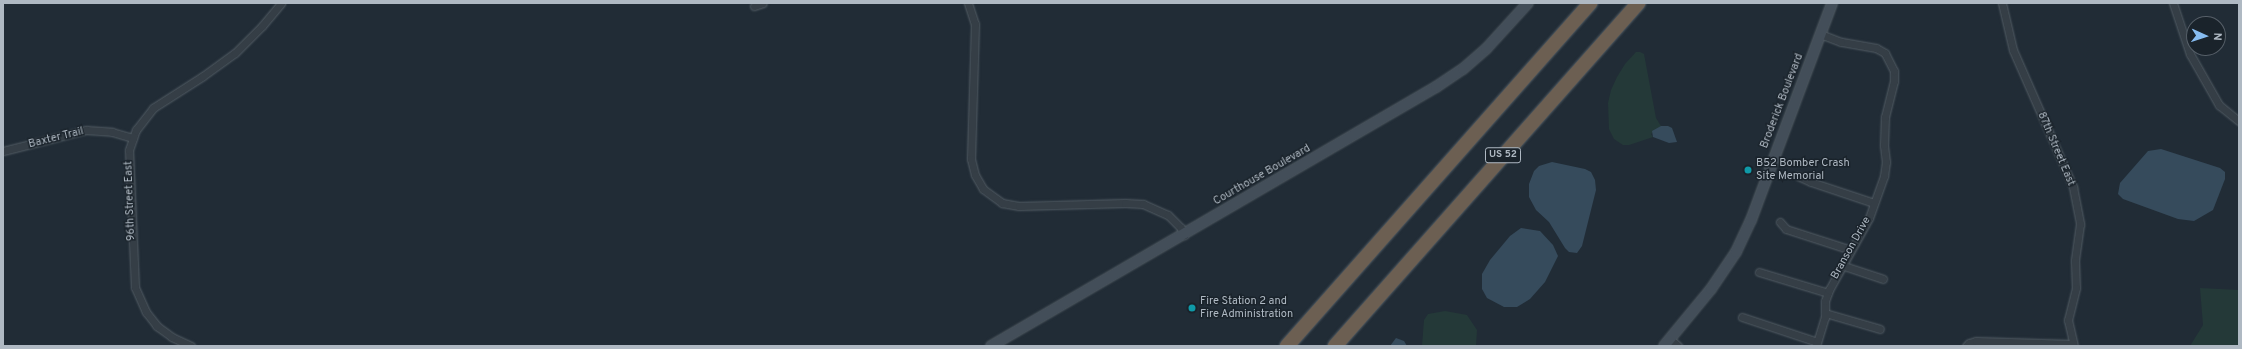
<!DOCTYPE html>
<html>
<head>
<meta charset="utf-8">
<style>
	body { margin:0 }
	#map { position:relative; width:2242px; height:349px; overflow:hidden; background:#212c36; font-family:Overpass,sans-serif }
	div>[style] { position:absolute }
	.green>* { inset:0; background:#243938 }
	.water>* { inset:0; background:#364b5c }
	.roads { filter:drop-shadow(0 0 1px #525c64) drop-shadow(0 0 1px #525c64) }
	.street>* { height:7px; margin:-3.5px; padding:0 3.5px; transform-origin:3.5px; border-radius:3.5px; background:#353e46 }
	.secondary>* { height:10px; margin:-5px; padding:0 5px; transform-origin:5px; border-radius:5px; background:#434e59 }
	.highway>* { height:14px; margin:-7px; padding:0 7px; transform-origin:7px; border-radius:7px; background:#6c5f52 }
	.dots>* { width:11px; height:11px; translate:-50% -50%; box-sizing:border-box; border:2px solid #1a232b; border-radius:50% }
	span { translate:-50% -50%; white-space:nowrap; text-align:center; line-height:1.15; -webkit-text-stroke:3px #1a232b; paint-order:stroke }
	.shield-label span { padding:1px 3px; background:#1a232b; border:1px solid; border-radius:3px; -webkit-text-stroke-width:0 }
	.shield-label { font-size:10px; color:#afb9c3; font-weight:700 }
	.street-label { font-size:11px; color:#afb9c3 }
	.poi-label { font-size:11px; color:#afb9c3 }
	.left { translate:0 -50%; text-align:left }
	.frame { position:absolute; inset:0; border:4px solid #afb9c3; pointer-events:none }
	.north { position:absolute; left:2186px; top:16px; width:40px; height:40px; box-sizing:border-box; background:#1a232b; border:1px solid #565f68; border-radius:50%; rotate:93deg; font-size:11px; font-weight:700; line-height:16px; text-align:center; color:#afb9c3 }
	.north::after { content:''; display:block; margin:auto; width:14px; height:18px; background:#87bcf0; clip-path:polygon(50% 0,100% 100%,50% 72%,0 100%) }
</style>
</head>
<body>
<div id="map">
	<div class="green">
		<i style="clip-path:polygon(1636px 52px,1640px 52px,1644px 54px,1656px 118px,1661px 126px,1651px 134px,1653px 137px,1629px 145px,1623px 145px,1614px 139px,1609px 129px,1608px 103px,1611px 90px,1617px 77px,1625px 64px)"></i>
		<i style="clip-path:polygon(2200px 288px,2239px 290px,2239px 346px,2190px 346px,2203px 325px)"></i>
		<i style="clip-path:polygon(1445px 311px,1467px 315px,1477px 330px,1476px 346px,1422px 346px,1424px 320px,1428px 314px)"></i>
	</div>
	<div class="water">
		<i style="clip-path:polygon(1661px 126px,1668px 126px,1672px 128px,1677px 142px,1669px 143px,1653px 137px,1652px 131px)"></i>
		<i style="clip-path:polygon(2161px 149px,2220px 168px,2225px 172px,2225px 179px,2213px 210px,2194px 221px,2178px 219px,2123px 199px,2118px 194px,2120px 183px,2148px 151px)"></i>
		<i style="clip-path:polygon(1552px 162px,1585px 169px,1591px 172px,1595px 180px,1596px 190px,1582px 246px,1577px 253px,1569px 252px,1565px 248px,1549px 222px,1536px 210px,1529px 197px,1529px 184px,1534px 171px,1539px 166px)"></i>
		<i style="clip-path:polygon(1521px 228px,1540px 231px,1553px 245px,1558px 256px,1545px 282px,1530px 299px,1517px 307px,1504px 307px,1487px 298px,1482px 289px,1482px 274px,1490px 260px,1510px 236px)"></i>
		<i style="clip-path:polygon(1396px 338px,1404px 341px,1407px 346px,1390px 346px)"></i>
	</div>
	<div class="roads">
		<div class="street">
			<i style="left:968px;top:3px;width:22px;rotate:72deg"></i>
			<i style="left:975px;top:24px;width:135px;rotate:91.7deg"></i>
			<i style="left:971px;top:159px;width:16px;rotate:76deg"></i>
			<i style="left:975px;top:175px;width:16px;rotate:60deg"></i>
			<i style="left:983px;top:189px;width:24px;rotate:36deg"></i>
			<i style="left:1002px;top:203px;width:17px;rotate:10deg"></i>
			<i style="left:1019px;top:206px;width:106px;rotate:-1.6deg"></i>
			<i style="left:1125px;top:203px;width:18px;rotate:3deg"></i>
			<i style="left:1143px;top:204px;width:27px;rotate:24deg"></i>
			<i style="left:1168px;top:215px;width:18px;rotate:45deg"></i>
			<i style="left:1181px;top:228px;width:8px;rotate:67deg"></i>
			<i style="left:2002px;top:3px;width:48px;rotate:76.8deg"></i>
			<i style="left:2013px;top:50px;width:150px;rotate:66.3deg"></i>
			<i style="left:2073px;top:187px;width:38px;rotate:79deg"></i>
			<i style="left:2080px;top:224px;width:37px;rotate:98deg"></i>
			<i style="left:2075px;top:261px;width:27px;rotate:88deg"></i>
			<i style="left:2076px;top:288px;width:33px;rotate:104deg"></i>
			<i style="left:2068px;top:320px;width:27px;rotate:77deg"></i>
			<i style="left:2173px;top:3px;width:54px;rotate:71.6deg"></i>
			<i style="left:2190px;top:54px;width:59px;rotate:60.4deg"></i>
			<i style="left:2219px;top:105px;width:26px;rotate:39deg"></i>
			<i style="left:754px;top:6px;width:9px;rotate:-18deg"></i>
			<i style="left:3px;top:151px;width:86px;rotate:-14.2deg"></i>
			<i style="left:86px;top:130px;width:26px;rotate:4deg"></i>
			<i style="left:112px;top:132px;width:22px;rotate:16deg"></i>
			<i style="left:1798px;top:176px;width:14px;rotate:25deg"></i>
			<i style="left:1811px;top:182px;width:66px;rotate:18.4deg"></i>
			<i style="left:1780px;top:222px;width:9px;rotate:49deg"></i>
			<i style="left:1786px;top:229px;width:68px;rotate:17.9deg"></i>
			<i style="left:1844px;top:266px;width:41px;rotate:18.4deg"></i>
			<i style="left:1759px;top:272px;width:72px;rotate:16.9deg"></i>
			<i style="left:1825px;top:313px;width:57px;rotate:16.2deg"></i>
			<i style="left:1742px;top:317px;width:79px;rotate:18.4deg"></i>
			<i style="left:1670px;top:339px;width:11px;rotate:41deg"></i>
			<i style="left:191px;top:346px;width:21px;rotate:-155deg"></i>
			<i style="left:172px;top:337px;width:19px;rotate:-144deg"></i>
			<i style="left:157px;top:326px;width:18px;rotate:-128deg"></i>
			<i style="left:146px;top:312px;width:27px;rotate:-114deg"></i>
			<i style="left:135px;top:287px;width:137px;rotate:-92.5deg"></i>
			<i style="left:129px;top:150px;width:21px;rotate:-71deg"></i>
			<i style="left:136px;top:130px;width:28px;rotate:-52deg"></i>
			<i style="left:153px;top:108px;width:59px;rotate:-32.6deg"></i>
			<i style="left:203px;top:76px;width:39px;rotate:-36deg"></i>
			<i style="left:235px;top:53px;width:38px;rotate:-45deg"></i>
			<i style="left:262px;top:26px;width:30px;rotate:-50deg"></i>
			<i style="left:1816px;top:346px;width:30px;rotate:-73deg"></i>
			<i style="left:1825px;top:317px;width:16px;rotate:-90deg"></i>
			<i style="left:1825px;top:301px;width:12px;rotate:-70deg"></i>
			<i style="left:1829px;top:290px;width:82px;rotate:-60.9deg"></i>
			<i style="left:1869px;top:218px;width:45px;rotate:-70.3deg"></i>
			<i style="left:1884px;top:176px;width:14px;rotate:-82deg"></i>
			<i style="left:1886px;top:162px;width:17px;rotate:-97deg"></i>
			<i style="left:1884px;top:145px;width:28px;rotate:-88deg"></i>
			<i style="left:1885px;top:117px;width:37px;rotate:-76deg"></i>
			<i style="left:1894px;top:81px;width:10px;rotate:-90deg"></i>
			<i style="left:1894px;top:71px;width:20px;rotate:-117deg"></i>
			<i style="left:1885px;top:53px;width:10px;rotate:-151deg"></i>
			<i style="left:1876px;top:48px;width:36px;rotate:-170deg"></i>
			<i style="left:1841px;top:42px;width:22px;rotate:-159deg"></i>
			<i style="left:1966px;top:346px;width:4px;rotate:-45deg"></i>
			<i style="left:1969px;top:343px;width:7px;rotate:-16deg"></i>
			<i style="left:1976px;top:341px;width:97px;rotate:1.8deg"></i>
		</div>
		<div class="secondary">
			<i style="left:991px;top:346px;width:515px;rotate:-30.2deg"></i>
			<i style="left:1436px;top:87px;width:32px;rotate:-34deg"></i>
			<i style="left:1463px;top:69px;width:30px;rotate:-41deg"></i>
			<i style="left:1486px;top:49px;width:62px;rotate:-47.6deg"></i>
			<i style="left:1664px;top:346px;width:74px;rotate:-50.5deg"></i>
			<i style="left:1711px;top:289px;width:45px;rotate:-56deg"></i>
			<i style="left:1736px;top:252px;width:35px;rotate:-65deg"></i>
			<i style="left:1751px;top:220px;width:232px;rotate:-69.5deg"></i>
		</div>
		<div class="highway">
			<i style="left:1287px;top:346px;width:458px;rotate:-48.5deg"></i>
			<i style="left:1335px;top:346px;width:458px;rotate:-48.5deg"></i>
		</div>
	</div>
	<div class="dots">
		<i style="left:1748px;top:170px;background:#0f9aa8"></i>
		<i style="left:1192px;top:308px;background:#0f9aa8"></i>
	</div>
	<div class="shield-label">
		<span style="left:1503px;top:155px">US 52</span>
	</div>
	<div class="street-label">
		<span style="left:1782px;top:101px;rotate:-69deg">Broderick Boulevard</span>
		<span style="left:56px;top:138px;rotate:-14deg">Baxter Trail</span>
		<span style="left:2056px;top:149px;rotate:67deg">87th Street East</span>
		<span style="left:1262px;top:175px;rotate:-30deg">Courthouse Boulevard</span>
		<span style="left:130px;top:201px;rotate:-92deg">96th Street East</span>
		<span style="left:1851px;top:248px;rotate:-61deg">Branson Drive</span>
	</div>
	<div class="poi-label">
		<span class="left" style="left:1756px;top:170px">B52 Bomber Crash<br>Site Memorial</span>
		<span class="left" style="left:1200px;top:308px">Fire Station 2 and<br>Fire Administration</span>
	</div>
	<div class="frame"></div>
	<div class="north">N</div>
</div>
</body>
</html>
